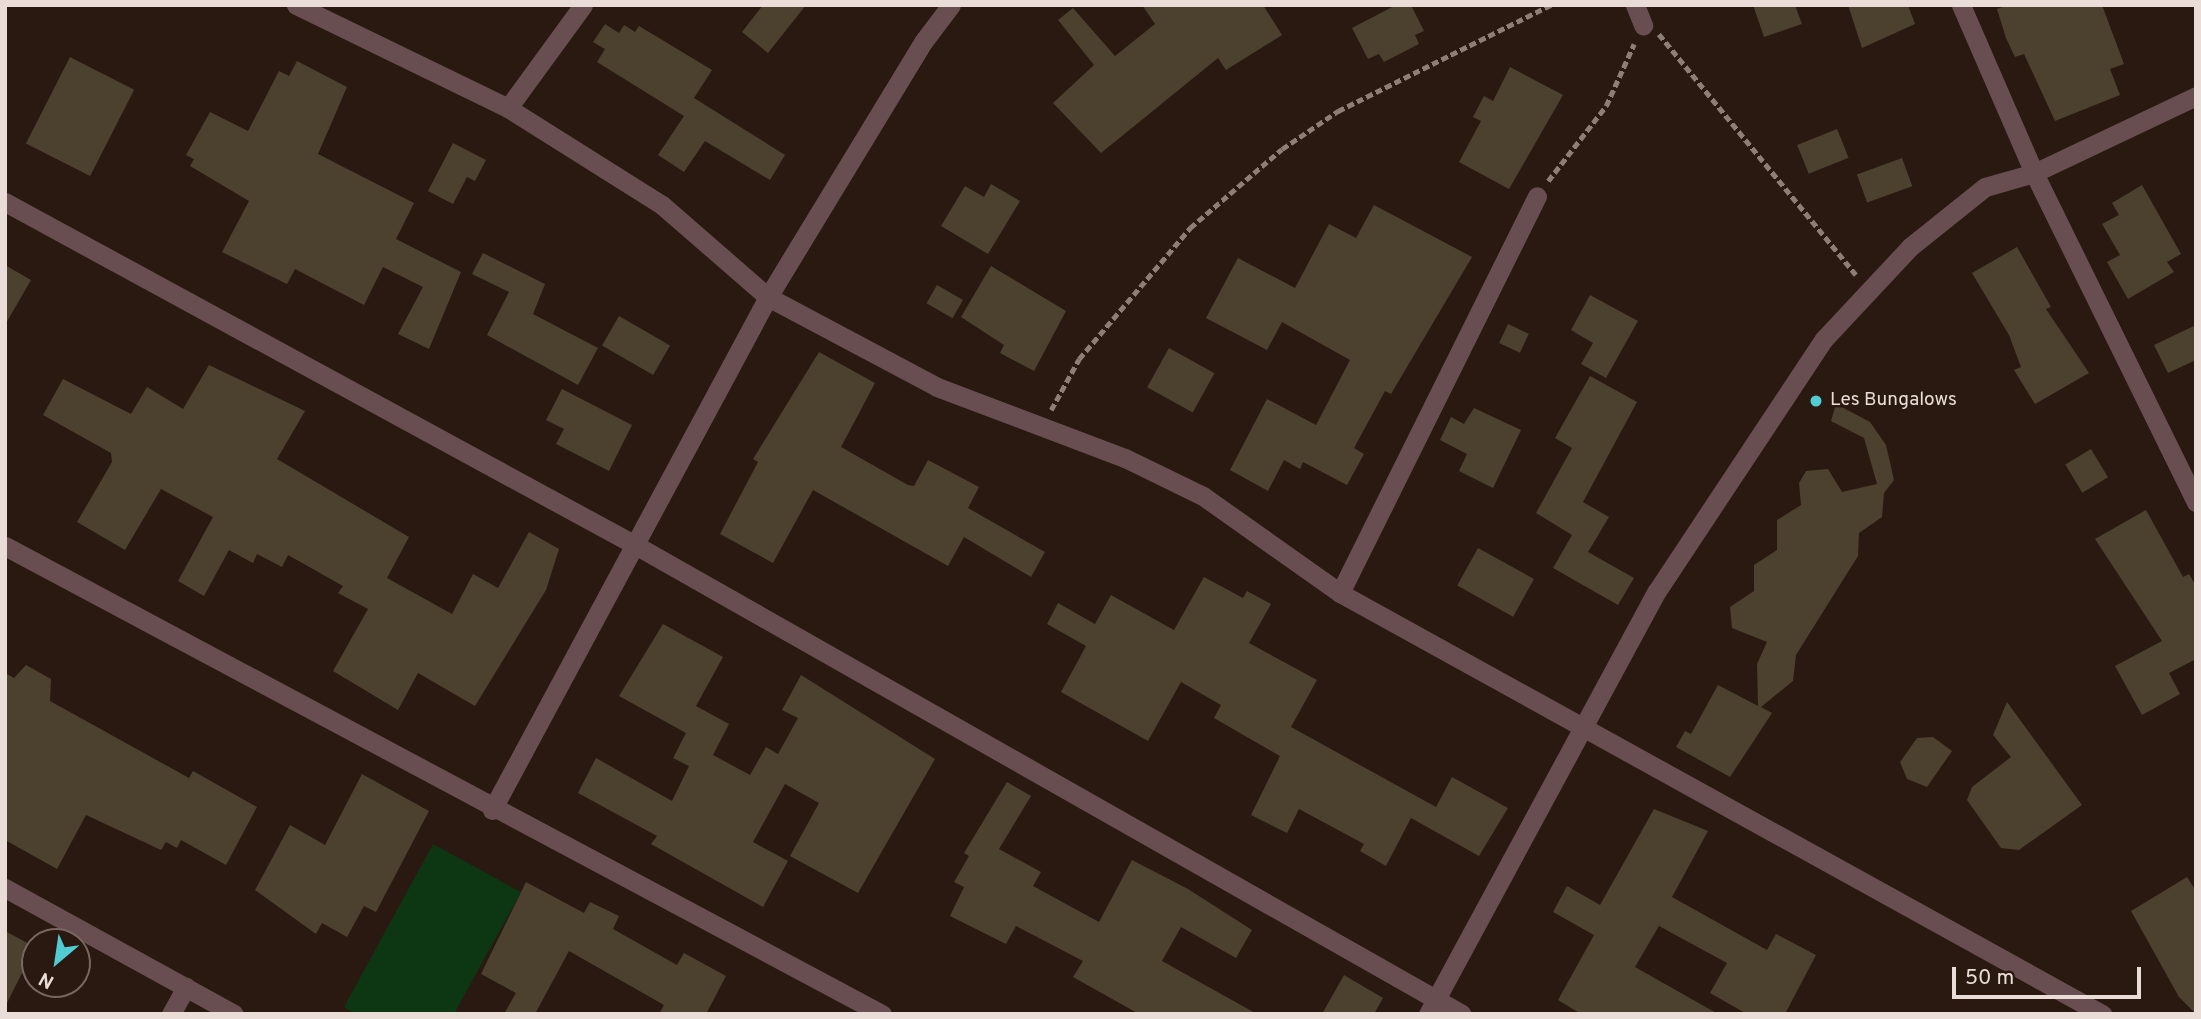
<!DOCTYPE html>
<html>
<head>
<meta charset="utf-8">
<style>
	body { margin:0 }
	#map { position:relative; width:2201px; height:1019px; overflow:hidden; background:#2a1911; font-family:Overpass,sans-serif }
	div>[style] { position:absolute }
	.green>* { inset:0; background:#0d3613 }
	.building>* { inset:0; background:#4c402f; transform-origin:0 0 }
	.path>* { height:4.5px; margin-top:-2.25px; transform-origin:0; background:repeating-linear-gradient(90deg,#8d7e77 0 7px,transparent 0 10.5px) }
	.minor>* { height:19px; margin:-9.5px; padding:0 9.5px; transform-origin:9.5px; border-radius:9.5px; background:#684e51 }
	.tertiary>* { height:19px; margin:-9.5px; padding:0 9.5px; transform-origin:9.5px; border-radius:9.5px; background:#684e51 }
	.dots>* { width:19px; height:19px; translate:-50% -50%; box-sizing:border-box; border:4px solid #2a1911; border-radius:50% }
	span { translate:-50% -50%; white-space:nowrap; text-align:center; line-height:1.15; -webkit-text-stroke:5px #2a1911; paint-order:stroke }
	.poi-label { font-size:19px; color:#eaddd7 }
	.left { translate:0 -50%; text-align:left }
	.frame { position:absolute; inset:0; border:7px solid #eaddd7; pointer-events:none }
	.north { position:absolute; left:21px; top:928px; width:70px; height:70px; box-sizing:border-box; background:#2a1911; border:2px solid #776760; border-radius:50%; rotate:209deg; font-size:19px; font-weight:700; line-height:28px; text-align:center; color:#eaddd7 }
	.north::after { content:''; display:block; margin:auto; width:24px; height:32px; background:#51ccd2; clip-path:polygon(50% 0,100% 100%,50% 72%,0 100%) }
	.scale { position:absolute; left:1952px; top:967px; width:189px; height:32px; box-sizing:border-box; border:4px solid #eaddd7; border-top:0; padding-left:9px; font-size:21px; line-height:24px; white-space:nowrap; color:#eaddd7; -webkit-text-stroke:5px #2a1911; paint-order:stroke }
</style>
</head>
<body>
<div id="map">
	<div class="green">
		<i style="clip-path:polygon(433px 844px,521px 892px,454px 1014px,355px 1014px,344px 1007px)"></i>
	</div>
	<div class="building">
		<i style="clip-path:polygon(763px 5px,806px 5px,768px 53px,742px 32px)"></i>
		<i style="clip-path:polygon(1142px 5px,1263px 5px,1282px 35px,1226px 70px,1218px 58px,1101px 153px,1053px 103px,1094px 65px,1058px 20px,1073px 8px,1115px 56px,1155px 24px)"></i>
		<i style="clip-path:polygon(1396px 5px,1411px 5px,1424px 31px,1415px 35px,1419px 44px,1384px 62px,1379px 54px,1368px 59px,1352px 28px)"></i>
		<i style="clip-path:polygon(1753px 5px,1795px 5px,1802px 24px,1764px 37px)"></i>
		<i style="clip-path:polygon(1848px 5px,1908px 5px,1915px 24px,1862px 48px)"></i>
		<i style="clip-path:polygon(2008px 5px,2102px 5px,2124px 64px,2110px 69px,2120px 95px,2055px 121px,2024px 54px,2015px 57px,2006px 38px,1997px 9px)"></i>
		<i style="clip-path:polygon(605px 24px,619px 33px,624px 25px,635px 32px,639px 26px,712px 70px,694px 98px,785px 155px,770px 180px,705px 141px,684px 172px,658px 155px,684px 116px,597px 62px,605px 49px,593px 42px)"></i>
		<i style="left:70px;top:57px;width:72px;height:97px;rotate:27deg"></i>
		<i style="clip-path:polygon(297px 61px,347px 87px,318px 154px,414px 203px,396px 239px,461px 272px,429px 349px,398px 334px,423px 287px,383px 267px,364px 305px,295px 269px,287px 284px,222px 252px,249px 201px,190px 166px,194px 159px,186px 155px,210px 112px,248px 131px,279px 71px,289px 76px)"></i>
		<i style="clip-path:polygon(1510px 67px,1563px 95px,1509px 189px,1459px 162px,1481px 121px,1473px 117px,1484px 96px,1493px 101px)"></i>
		<i style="left:1837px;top:129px;width:31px;height:43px;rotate:68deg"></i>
		<i style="clip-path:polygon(453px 143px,486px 160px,475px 181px,467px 177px,453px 204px,428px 191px)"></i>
		<i style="left:1902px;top:158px;width:30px;height:48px;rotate:70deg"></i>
		<i style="clip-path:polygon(991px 184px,1020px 201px,988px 254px,941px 226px,965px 186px,984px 197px)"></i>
		<i style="clip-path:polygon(2142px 185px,2181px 254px,2167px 262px,2174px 272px,2128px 299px,2107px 262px,2120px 255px,2102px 224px,2119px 215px,2112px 203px)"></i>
		<i style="clip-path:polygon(1374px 205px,1472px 257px,1391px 394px,1385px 391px,1354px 448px,1364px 454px,1347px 485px,1303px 462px,1300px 469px,1284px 460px,1268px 491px,1230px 470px,1267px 399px,1316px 425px,1350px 360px,1282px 322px,1267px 350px,1206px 318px,1238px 258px,1295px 288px,1329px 224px,1356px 238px)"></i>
		<i style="clip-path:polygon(2017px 247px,2051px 307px,2046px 309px,2089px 373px,2035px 404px,2014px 370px,2021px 367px,2009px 335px,1972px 273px)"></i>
		<i style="clip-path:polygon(483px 253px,545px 284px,533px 314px,598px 348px,578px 385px,487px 335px,509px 292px,472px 274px)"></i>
		<i style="clip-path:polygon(5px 265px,31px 280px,5px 325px)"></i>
		<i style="clip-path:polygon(991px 266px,1066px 311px,1034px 371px,1000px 353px,1004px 345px,961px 317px)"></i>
		<i style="left:937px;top:285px;width:30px;height:21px;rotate:30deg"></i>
		<i style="clip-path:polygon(1590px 295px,1638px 321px,1606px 378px,1581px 364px,1593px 343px,1571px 330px)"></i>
		<i style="left:619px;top:316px;width:59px;height:34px;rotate:30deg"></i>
		<i style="left:1508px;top:324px;width:23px;height:21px;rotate:25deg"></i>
		<i style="clip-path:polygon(2196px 325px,2196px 360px,2168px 373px,2154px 345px)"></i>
		<i style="left:1169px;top:348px;width:52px;height:45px;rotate:29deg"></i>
		<i style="clip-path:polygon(819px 352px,875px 383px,841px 447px,908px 485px,914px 486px,928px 460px,979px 487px,968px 508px,1045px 552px,1031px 577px,964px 537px,948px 566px,813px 490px,773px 563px,720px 534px,758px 462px,753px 459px)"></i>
		<i style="clip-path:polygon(209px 365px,305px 411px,277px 459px,409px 537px,387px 578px,452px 614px,473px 574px,498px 588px,529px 532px,559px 549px,546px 590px,475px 706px,418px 673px,398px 710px,333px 671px,368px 609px,338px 593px,343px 586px,288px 555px,282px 567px,257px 554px,253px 563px,229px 550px,204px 596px,178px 581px,213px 517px,161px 489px,125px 550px,77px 522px,112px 462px,111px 453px,43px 415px,63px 379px,131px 414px,147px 387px,183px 409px)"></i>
		<i style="clip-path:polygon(1590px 376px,1637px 402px,1583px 502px,1609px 517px,1588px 552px,1634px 578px,1618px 605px,1553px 568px,1572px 535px,1536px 513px,1572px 448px,1555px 438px)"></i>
		<i style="clip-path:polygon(562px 389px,632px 425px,609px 471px,556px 444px,564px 429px,546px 420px)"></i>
		<i style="clip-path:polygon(1836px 404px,1870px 422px,1886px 445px,1894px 480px,1884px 493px,1882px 517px,1859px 533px,1858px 556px,1796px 655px,1793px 681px,1761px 707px,1772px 713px,1730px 777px,1676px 747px,1685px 731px,1691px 734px,1718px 685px,1758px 706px,1757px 664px,1767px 642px,1732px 628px,1730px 607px,1754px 591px,1754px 565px,1777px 550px,1777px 520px,1801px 505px,1799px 483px,1806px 471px,1828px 469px,1842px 492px,1877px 484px,1864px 438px,1831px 421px)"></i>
		<i style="clip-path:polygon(1474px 408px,1521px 430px,1493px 488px,1459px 471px,1467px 454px,1440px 440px,1451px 417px,1464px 424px)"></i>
		<i style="left:2091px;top:449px;width:33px;height:30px;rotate:59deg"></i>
		<i style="clip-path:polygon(2146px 510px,2183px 577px,2189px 574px,2196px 586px,2196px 659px,2169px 673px,2180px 694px,2142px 715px,2115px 666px,2162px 641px,2095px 539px)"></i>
		<i style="left:1478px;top:548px;width:64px;height:43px;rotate:29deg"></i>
		<i style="clip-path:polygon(1204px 577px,1243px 598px,1247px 591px,1271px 604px,1249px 643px,1317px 680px,1291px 727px,1436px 807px,1452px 777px,1508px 808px,1479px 856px,1411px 818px,1386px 866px,1360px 851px,1364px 844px,1299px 809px,1287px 833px,1251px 815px,1280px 756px,1214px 718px,1221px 705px,1181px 682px,1148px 741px,1061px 692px,1086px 646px,1047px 624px,1058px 603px,1095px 624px,1111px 595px,1174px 630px)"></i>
		<i style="clip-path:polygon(663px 624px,723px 657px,696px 706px,729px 724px,713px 755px,750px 775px,766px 747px,778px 754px,798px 718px,782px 710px,801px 675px,935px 759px,858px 893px,790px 856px,819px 803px,785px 784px,753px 842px,788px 861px,763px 907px,651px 844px,657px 836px,578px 793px,596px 758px,672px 801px,689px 766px,673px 758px,686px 733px,619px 696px)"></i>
		<i style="clip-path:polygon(26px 665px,51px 679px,50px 701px,189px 778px,193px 771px,257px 807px,226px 865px,181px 840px,177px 848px,166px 842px,161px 850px,86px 815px,57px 869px,5px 840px,5px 673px,14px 678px)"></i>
		<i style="clip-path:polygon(2007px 702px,2082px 805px,2019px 850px,2001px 848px,1967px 800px,1972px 787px,2011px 757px,1993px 735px)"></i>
		<i style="clip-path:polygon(1933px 737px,1952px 751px,1927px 787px,1907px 779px,1900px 762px,1917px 738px)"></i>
		<i style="clip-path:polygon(362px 774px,429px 811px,376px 912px,364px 906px,347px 937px,322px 923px,316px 934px,255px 890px,290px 825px,325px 845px)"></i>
		<i style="clip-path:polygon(1007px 782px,1031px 796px,999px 849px,1041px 872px,1033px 886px,1099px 922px,1132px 860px,1188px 889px,1252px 930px,1236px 958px,1181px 927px,1162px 961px,1257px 1014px,1139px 1014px,1073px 977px,1083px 961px,1016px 926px,1006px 944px,950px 916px,964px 887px,954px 882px,969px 856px,964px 853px)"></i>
		<i style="clip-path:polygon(1654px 809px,1708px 831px,1672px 897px,1767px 950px,1776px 934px,1816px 955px,1785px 1014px,1747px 1014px,1710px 993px,1727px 963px,1659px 926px,1635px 967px,1718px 1014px,1581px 1014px,1558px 1000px,1594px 935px,1553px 912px,1567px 886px,1600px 905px)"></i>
		<i style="clip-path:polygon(2187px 877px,2196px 891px,2196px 1014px,2179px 997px,2131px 911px)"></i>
		<i style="clip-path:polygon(526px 882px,584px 913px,590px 902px,619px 916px,613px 929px,677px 965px,684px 953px,726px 976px,706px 1014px,659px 1014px,664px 1005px,569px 951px,535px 1014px,504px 1014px,516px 993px,481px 974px)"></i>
		<i style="clip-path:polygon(5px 931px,35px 947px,5px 1007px)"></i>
		<i style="clip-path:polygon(1344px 975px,1383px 998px,1374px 1014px,1322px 1014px)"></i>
	</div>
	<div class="path">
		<i style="left:1659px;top:34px;width:311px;rotate:50.7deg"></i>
		<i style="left:1548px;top:181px;width:95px;rotate:-52.3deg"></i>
		<i style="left:1606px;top:106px;width:68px;rotate:-65.7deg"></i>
		<i style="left:1051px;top:410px;width:58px;rotate:-61.2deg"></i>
		<i style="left:1079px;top:359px;width:172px;rotate:-49.7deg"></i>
		<i style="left:1190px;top:228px;width:121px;rotate:-40.7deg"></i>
		<i style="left:1282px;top:149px;width:68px;rotate:-34.2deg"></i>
		<i style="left:1338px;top:111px;width:238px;rotate:-26.5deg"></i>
	</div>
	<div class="minor">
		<i style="left:296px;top:5px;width:236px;rotate:25.9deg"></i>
		<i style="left:508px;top:108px;width:182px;rotate:32.2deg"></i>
		<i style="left:662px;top:205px;width:140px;rotate:41deg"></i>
		<i style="left:768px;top:297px;width:191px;rotate:28deg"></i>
		<i style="left:937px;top:387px;width:201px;rotate:20.7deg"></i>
		<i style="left:1125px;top:458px;width:87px;rotate:26deg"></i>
		<i style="left:1203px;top:496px;width:168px;rotate:35.3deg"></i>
		<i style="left:1340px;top:593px;width:871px;rotate:28.92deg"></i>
		<i style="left:1635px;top:5px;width:22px;rotate:68deg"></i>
		<i style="left:1961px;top:5px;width:183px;rotate:66.5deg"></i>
		<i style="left:2034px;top:173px;width:367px;rotate:63.8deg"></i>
		<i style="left:508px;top:108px;width:127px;rotate:-53.9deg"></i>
		<i style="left:5px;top:202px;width:720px;rotate:28.56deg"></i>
		<i style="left:637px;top:546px;width:948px;rotate:29.57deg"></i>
		<i style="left:5px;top:546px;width:994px;rotate:28.09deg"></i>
		<i style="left:1340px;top:593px;width:443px;rotate:-63.6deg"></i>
		<i style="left:492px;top:810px;width:583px;rotate:-61.72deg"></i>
		<i style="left:768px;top:297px;width:298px;rotate:-58.7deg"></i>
		<i style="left:923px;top:42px;width:46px;rotate:-52.9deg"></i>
		<i style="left:171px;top:1014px;width:31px;rotate:-61deg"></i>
		<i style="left:1428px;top:1014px;width:481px;rotate:-61.6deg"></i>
		<i style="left:1657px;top:591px;width:302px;rotate:-56.5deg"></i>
		<i style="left:1824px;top:339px;width:126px;rotate:-46.9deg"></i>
		<i style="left:1910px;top:247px;width:96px;rotate:-38.7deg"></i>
		<i style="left:1985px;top:187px;width:51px;rotate:-15.9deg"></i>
		<i style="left:2034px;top:173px;width:179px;rotate:-25.4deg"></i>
	</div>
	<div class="tertiary">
		<i style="left:5px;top:888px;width:261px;rotate:28.8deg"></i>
	</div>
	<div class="dots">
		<i style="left:1816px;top:401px;background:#51ccd2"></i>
	</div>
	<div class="poi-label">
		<span class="left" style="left:1830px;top:401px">Les Bungalows</span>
	</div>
	<div class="frame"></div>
	<div class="north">N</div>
	<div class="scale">50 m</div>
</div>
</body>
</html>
